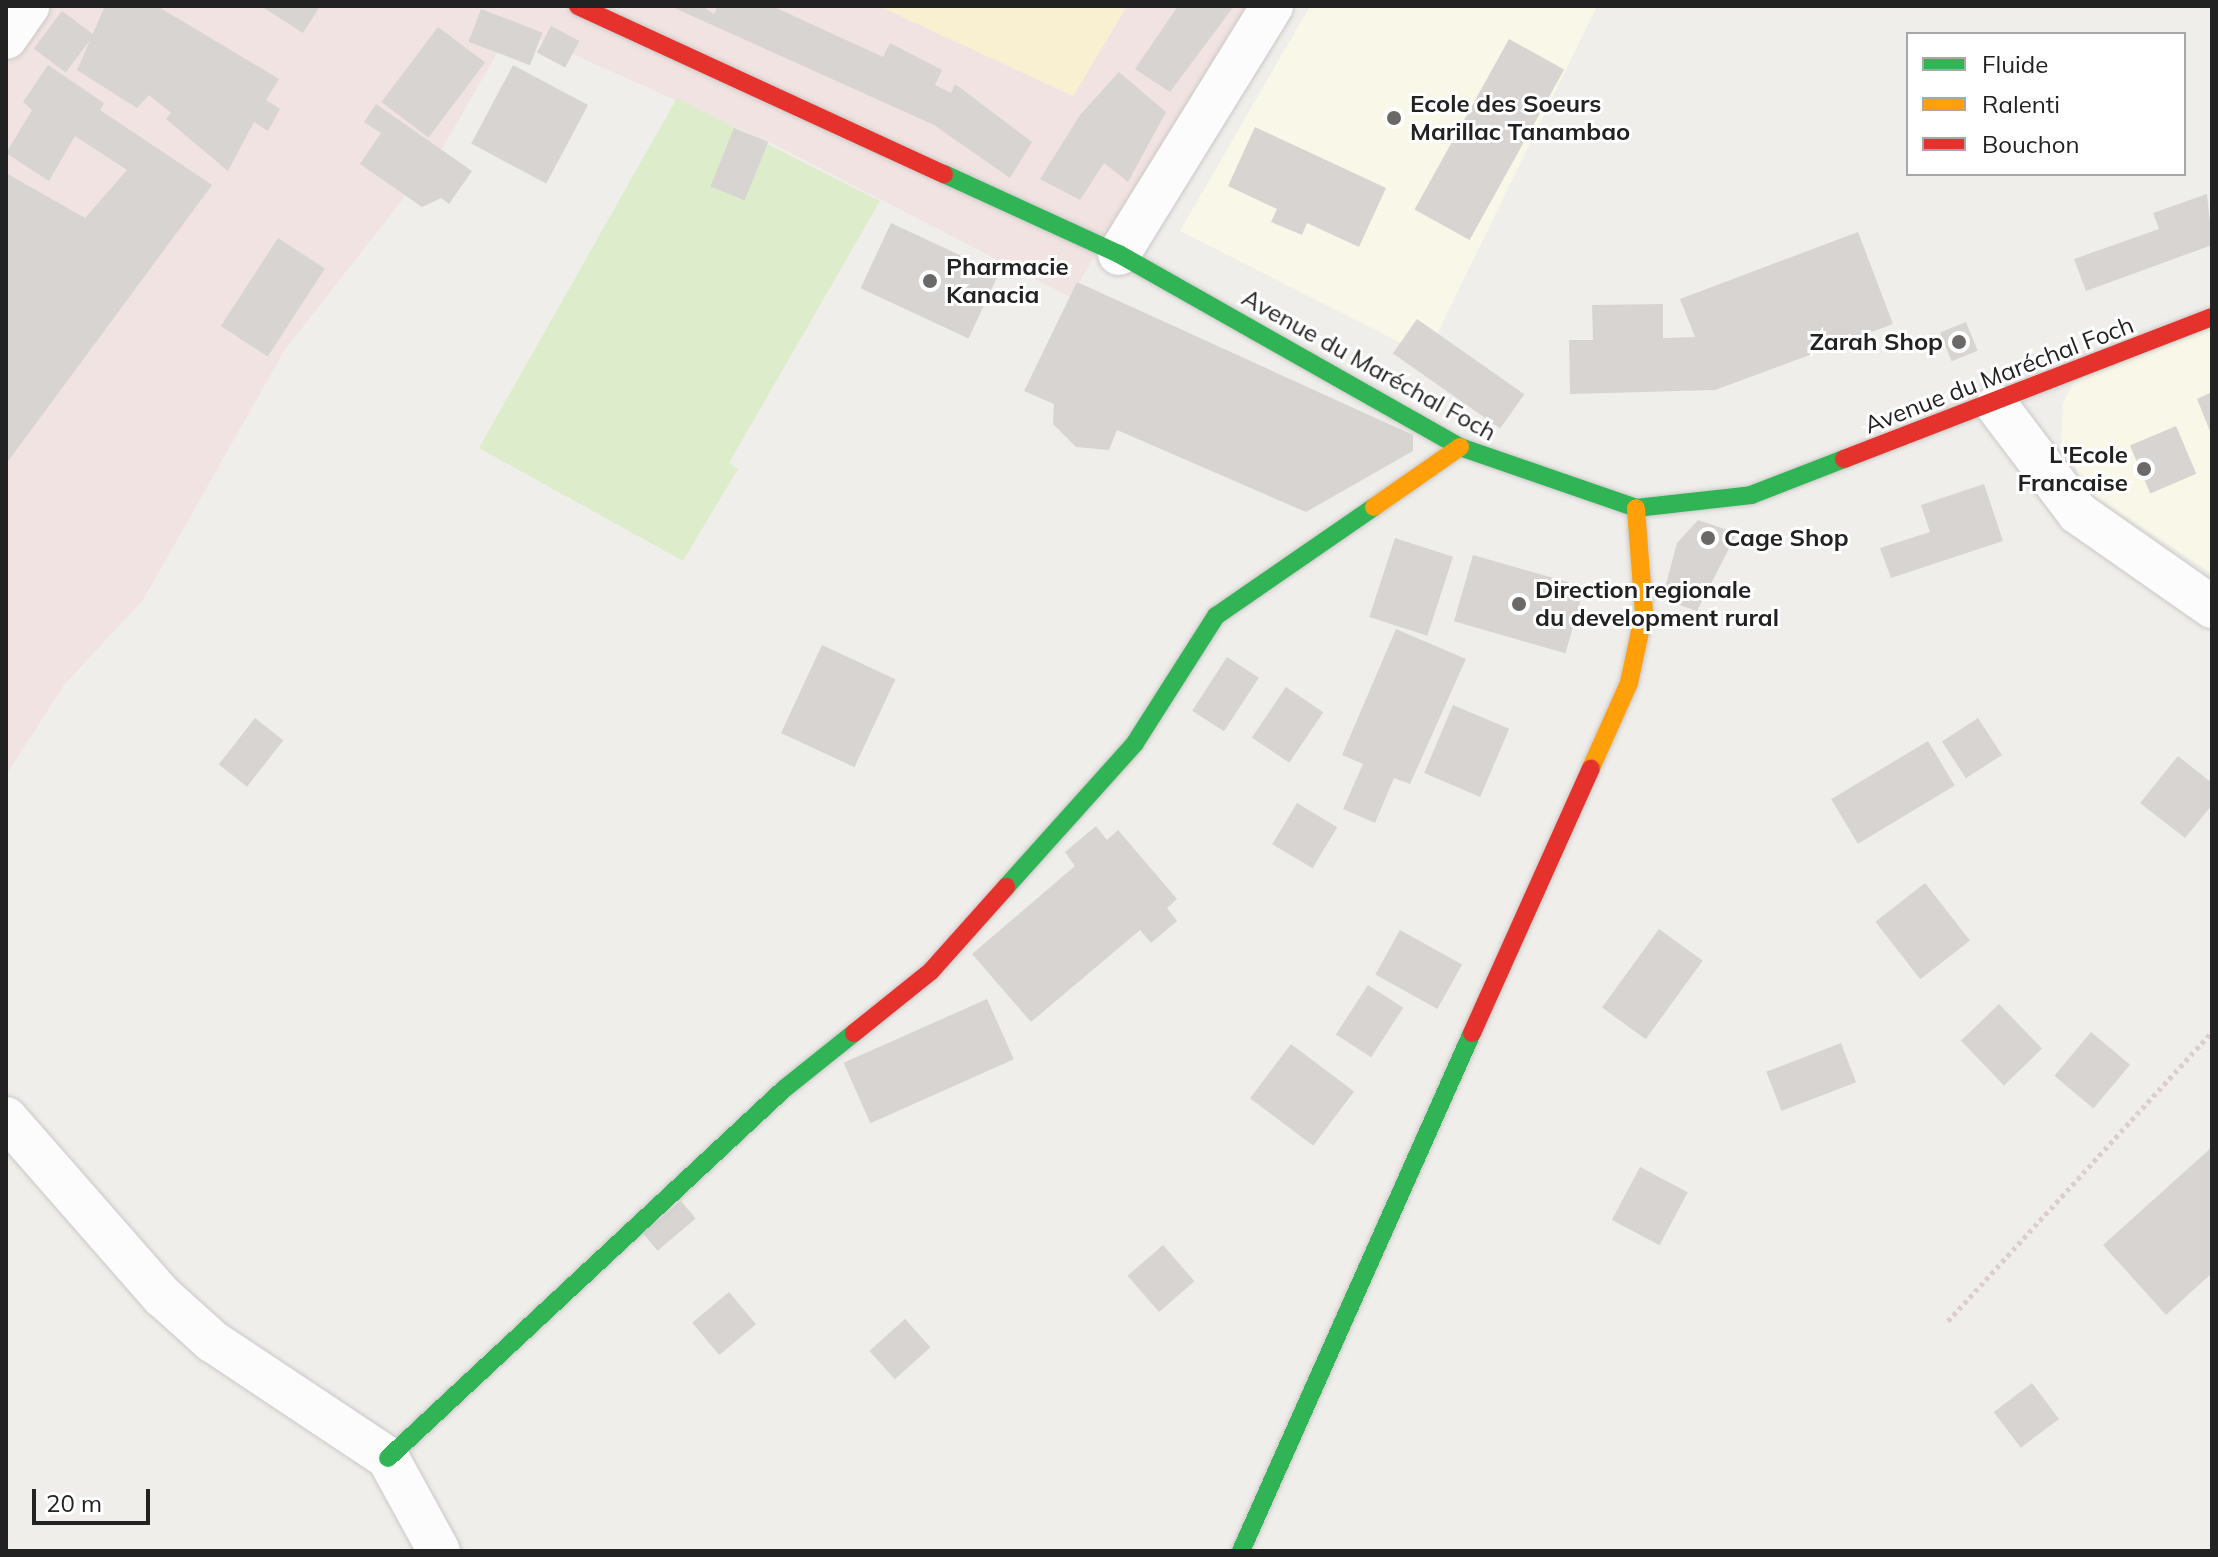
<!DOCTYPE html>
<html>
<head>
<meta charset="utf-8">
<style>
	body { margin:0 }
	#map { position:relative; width:2218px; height:1557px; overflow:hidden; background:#f0eeeb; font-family:Mulish,sans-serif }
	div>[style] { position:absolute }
	.commercial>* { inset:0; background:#f1e3e1 }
	.education>* { inset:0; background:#f8f7e8 }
	.grass>* { inset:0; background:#ddeccb }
	.sand>* { inset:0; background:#f8f0d0 }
	.building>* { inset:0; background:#d7d4d2; transform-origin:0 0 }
	.path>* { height:5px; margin-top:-2.5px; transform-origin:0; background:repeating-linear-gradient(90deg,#dccecd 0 4px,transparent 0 8px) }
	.roads { filter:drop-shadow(0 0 2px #c9c8c7) drop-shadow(0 0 2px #c9c8c7) }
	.street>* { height:42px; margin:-21px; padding:0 21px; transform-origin:21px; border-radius:21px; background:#fdfcfc }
	.fast>* { height:18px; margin:-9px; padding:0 9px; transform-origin:9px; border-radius:9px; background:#30b455 }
	.slow>* { height:18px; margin:-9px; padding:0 9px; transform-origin:9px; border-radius:9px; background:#ff9f0a }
	.jam>* { height:18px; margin:-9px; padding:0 9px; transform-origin:9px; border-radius:9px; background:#e5322d }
	.dots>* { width:22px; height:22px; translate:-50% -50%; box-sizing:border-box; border:4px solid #fff; border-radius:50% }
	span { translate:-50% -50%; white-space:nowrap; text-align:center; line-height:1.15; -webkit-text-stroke:6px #fff; paint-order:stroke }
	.poi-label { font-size:24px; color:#222; font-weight:700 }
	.left { translate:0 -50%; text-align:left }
	.right { translate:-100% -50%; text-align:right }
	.street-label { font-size:24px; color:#222 }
	.frame { position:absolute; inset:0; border:8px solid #222; pointer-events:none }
	.legend { position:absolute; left:1906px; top:32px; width:280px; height:144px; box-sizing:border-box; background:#fff; border:2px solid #a7a7a7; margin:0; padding:10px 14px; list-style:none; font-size:24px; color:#222 }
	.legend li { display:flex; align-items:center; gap:16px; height:40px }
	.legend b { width:40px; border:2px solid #a7a7a7 }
	.scale { position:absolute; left:32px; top:1489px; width:118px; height:36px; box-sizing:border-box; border:4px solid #222; border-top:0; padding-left:10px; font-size:24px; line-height:28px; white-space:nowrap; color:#222; -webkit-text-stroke:6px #fff; paint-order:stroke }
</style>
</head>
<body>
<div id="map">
	<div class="commercial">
		<i style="clip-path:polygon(6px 6px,879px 6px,1073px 96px,1127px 6px,1247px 6px,1070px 297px,769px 142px,512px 27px,442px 149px,284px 351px,143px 600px,64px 685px,6px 775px)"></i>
	</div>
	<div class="education">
		<i style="clip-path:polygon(1310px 6px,1597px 6px,1437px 334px,1401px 343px,1180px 231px)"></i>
		<i style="clip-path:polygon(2212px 323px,2212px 574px,2092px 494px,2061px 444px,2063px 403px,2077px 375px)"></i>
	</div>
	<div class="grass">
		<i style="clip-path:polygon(677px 98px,880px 201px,729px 463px,738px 469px,683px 561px,479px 448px)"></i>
	</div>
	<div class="sand">
		<i style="clip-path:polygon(879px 6px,1127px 6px,1073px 96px)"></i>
	</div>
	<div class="building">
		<i style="clip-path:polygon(105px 6px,157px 6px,279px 79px,266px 100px,280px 109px,268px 131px,254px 122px,228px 171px,166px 119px,171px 113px,149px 95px,137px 108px,77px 70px)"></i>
		<i style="clip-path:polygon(261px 6px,320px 6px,303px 33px)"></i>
		<i style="clip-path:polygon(670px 6px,702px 6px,714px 14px,718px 6px,772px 6px,883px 57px,890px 43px,942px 70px,935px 85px,951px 93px,955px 84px,1032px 142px,1010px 178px,934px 125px)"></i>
		<i style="clip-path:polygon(1178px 6px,1234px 6px,1170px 92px,1135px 69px)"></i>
		<i style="left:481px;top:9px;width:66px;height:35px;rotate:21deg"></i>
		<i style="left:62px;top:11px;width:40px;height:47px;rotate:37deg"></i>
		<i style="left:551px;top:26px;width:32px;height:30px;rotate:28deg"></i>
		<i style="left:438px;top:27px;width:59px;height:94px;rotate:37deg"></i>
		<i style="left:1509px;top:39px;width:63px;height:195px;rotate:29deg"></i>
		<i style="clip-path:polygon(48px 65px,104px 103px,100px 110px,212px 185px,6px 464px,6px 173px,85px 218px,127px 170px,75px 136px,49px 181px,6px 153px,32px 110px,23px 102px)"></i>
		<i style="left:513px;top:65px;width:85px;height:89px;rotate:28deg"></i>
		<i style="clip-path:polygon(1119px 72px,1166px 112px,1128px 182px,1104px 163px,1080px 200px,1040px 179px,1080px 115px)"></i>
		<i style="clip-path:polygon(376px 104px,472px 171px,449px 204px,441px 198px,422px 207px,360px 164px,381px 133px,364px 122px)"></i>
		<i style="clip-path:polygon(1255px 127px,1386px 188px,1359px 247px,1307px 223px,1302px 235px,1271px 222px,1277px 209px,1228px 186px)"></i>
		<i style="left:734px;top:128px;width:37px;height:63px;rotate:22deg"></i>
		<i style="clip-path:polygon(2207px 194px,2212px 245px,2086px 291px,2074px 259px,2159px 229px,2153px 213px)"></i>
		<i style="left:891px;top:223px;width:119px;height:72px;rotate:25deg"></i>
		<i style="clip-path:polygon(1858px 232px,1893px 324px,1715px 390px,1570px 394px,1569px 340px,1593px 340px,1592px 305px,1663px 304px,1663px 338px,1695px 337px,1680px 299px)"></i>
		<i style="left:278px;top:238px;width:56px;height:105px;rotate:33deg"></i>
		<i style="clip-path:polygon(1077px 282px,1413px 435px,1413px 451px,1306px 512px,1117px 430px,1109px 450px,1076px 447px,1053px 424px,1054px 404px,1024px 391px)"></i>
		<i style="left:1417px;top:319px;width:131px;height:42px;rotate:35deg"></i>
		<i style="left:1966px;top:322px;width:31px;height:28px;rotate:68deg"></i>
		<i style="clip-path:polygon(2212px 392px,2212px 436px,2197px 399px)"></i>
		<i style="left:2176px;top:426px;width:52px;height:50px;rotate:67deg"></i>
		<i style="clip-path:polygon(1984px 484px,2003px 541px,1891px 578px,1880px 548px,1930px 532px,1921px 505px)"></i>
		<i style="clip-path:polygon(1698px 520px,1737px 533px,1697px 611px,1662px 599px,1677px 543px)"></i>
		<i style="left:1395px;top:538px;width:61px;height:83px;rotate:18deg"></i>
		<i style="left:1473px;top:555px;width:116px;height:69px;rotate:16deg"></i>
		<i style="clip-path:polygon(1396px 629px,1466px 659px,1410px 784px,1394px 778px,1375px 823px,1343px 809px,1363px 764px,1342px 755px)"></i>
		<i style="left:822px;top:645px;width:81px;height:97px;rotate:25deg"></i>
		<i style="left:1227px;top:657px;width:38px;height:64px;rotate:33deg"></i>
		<i style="left:1286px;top:687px;width:45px;height:61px;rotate:34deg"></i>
		<i style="left:1453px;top:705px;width:61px;height:74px;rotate:23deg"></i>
		<i style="left:255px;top:718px;width:36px;height:59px;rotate:38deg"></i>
		<i style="left:1978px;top:718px;width:44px;height:43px;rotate:57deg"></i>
		<i style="left:1928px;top:741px;width:52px;height:113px;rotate:59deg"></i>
		<i style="clip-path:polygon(2178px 756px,2212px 783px,2212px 805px,2185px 838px,2140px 803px)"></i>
		<i style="left:1297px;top:803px;width:47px;height:48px;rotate:31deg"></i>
		<i style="clip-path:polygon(1096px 826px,1107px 840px,1118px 830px,1177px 899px,1167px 908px,1177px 921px,1151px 943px,1140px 930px,1031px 1022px,972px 954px,1075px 866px,1065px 852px)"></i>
		<i style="left:1925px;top:883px;width:73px;height:63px;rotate:52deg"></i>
		<i style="left:1659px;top:929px;width:54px;height:97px;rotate:36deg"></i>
		<i style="left:1400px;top:930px;width:71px;height:51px;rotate:29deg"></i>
		<i style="left:1368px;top:985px;width:42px;height:59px;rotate:33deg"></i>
		<i style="left:987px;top:999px;width:66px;height:157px;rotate:66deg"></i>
		<i style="left:1999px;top:1004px;width:62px;height:53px;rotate:46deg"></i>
		<i style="left:2091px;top:1032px;width:51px;height:57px;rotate:40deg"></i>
		<i style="left:1841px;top:1043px;width:42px;height:80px;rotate:69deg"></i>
		<i style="left:1291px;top:1044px;width:79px;height:68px;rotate:37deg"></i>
		<i style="clip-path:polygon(2212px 1147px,2212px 1273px,2166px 1315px,2103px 1245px)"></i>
		<i style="left:1640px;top:1167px;width:54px;height:60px;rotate:28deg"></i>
		<i style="left:681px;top:1201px;width:23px;height:50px;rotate:50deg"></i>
		<i style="left:1163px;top:1245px;width:48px;height:47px;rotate:49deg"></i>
		<i style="left:729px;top:1292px;width:42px;height:48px;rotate:50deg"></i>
		<i style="left:905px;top:1319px;width:38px;height:48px;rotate:48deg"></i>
		<i style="left:2032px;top:1383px;width:45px;height:48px;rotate:53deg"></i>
	</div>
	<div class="path">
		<i style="left:1948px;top:1321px;width:391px;rotate:-47.6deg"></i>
	</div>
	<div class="roads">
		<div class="street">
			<i style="left:6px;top:38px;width:39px;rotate:-55deg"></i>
			<i style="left:1119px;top:254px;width:291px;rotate:-58.3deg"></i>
			<i style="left:1997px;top:406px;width:134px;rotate:52.9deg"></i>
			<i style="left:2078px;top:513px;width:164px;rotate:35deg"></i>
			<i style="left:6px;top:1118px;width:237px;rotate:48.8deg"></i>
			<i style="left:162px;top:1296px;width:67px;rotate:42deg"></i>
			<i style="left:212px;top:1341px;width:211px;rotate:33.6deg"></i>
			<i style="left:388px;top:1458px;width:106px;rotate:61.3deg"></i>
		</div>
		<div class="fast">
			<i style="left:944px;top:174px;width:192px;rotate:24.6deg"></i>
			<i style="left:1119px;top:254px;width:392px;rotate:29.5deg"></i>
			<i style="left:1460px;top:447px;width:186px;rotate:19.1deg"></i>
			<i style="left:1636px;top:508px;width:116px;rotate:-6.4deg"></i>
			<i style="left:1751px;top:495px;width:100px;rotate:-21.2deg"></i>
			<i style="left:1006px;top:887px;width:193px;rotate:-48.1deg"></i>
			<i style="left:1135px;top:743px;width:151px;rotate:-57.5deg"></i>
			<i style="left:1216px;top:616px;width:192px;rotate:-34.6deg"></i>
			<i style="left:388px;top:1458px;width:541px;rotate:-42.98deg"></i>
			<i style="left:784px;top:1089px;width:90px;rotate:-38.7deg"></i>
			<i style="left:1241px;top:1551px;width:567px;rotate:-65.97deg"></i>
		</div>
		<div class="slow">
			<i style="left:1374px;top:507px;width:105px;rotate:-34.9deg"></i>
			<i style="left:1591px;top:768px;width:93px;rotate:-65.9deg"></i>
			<i style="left:1629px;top:683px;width:72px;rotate:-77.9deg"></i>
			<i style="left:1644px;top:613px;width:105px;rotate:-94.4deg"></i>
		</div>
		<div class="jam">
			<i style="left:578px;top:6px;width:403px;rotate:24.7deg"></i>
			<i style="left:1844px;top:459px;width:394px;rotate:-21.1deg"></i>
			<i style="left:854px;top:1033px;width:99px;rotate:-38.8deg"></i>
			<i style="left:931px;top:971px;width:113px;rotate:-48.2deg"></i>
			<i style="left:1472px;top:1033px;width:290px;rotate:-65.8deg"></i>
		</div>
	</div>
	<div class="dots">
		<i style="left:1394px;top:118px;background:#6a6968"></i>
		<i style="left:930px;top:281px;background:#6a6968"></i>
		<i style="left:1959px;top:342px;background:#6a6968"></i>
		<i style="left:2144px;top:469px;background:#6a6968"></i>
		<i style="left:1708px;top:538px;background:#6a6968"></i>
		<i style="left:1519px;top:604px;background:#6a6968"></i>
	</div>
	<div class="poi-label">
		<span class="left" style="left:1410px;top:118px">Ecole des Soeurs<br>Marillac Tanambao</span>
		<span class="left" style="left:946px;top:281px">Pharmacie<br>Kanacia</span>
		<span class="right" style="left:1943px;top:342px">Zarah Shop</span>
		<span class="right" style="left:2128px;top:469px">L'Ecole<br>Francaise</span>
		<span class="left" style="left:1724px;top:538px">Cage Shop</span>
		<span class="left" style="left:1535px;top:604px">Direction regionale<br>du development rural</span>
	</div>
	<div class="street-label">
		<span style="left:1369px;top:365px;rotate:29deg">Avenue du Maréchal Foch</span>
		<span style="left:1999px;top:375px;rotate:-21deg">Avenue du Maréchal Foch</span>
	</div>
	<div class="frame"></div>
	<ul class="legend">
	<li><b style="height:10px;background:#30b455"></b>Fluide</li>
	<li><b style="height:10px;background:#ff9f0a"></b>Ralenti</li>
	<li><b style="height:10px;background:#e5322d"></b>Bouchon</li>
	</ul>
	<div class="scale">20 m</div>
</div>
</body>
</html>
